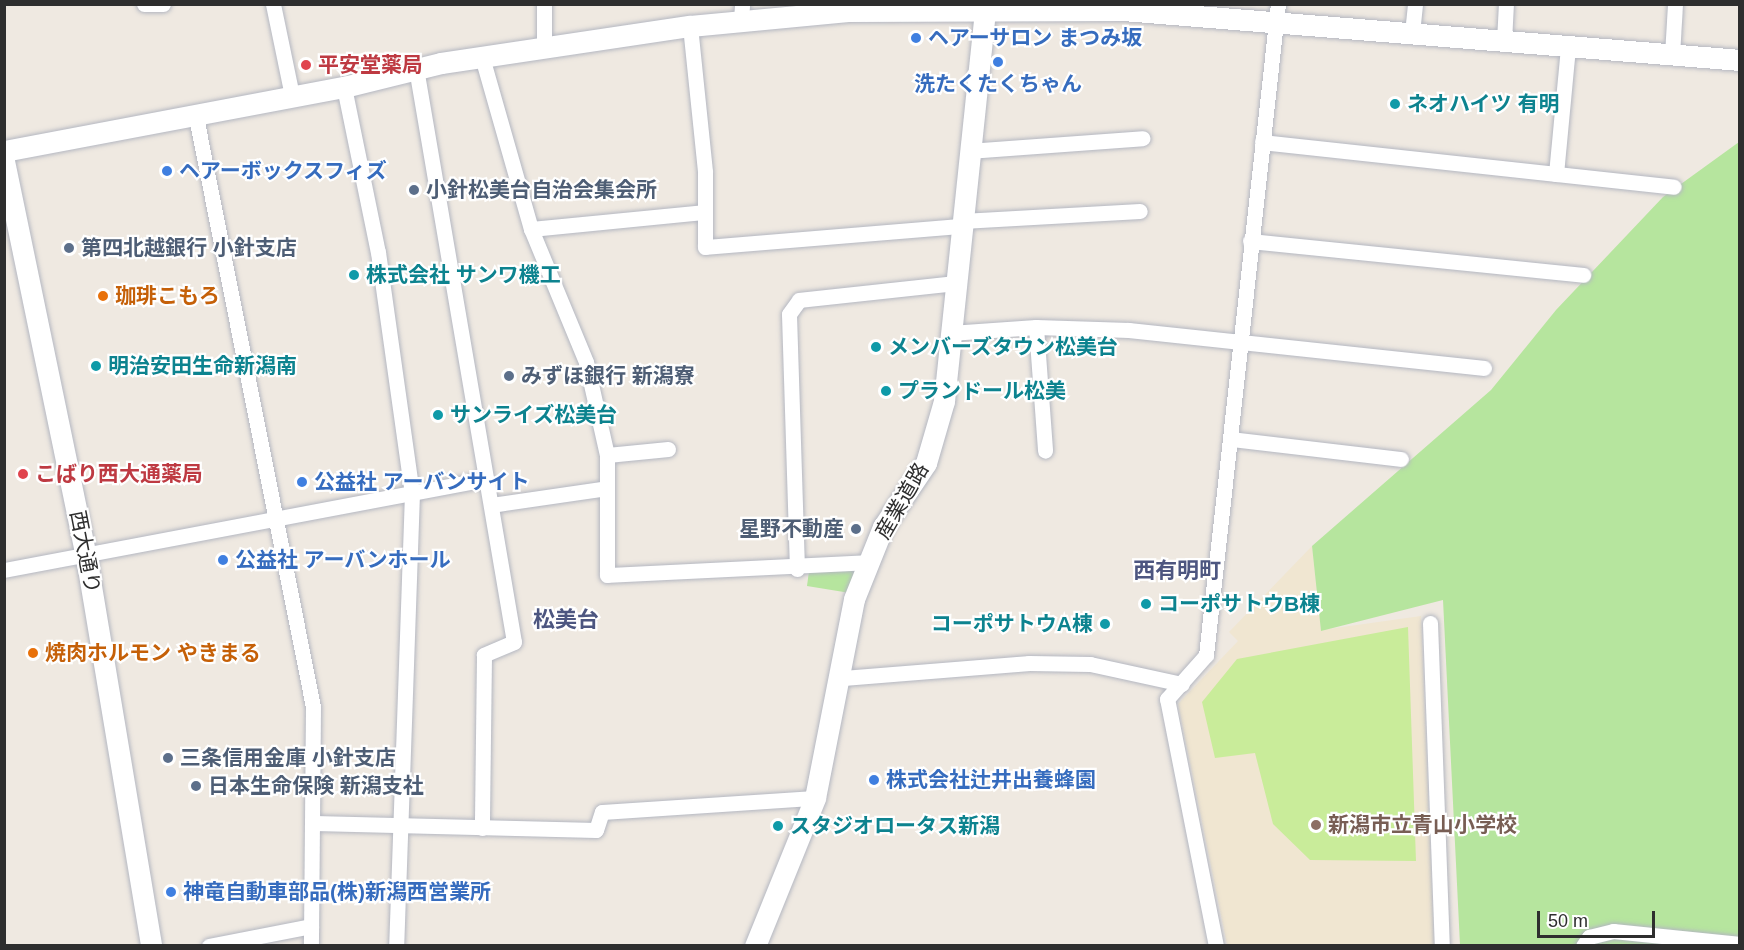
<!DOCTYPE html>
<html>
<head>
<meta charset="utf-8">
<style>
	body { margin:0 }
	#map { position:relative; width:1744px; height:950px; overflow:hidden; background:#efe9e1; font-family:Arial,"Noto Sans JP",sans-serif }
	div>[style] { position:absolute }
	.education>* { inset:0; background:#f0e6d1 }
	.green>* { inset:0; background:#b6e59e }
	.pitch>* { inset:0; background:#c9ec9a }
	.roads { filter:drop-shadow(0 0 2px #b4b7c1) drop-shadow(0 0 2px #b4b7c1) }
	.street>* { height:15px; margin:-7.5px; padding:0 7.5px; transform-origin:7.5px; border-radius:7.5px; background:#fff }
	.secondary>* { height:21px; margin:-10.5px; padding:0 10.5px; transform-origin:10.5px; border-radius:10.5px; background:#fff }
	.dots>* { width:16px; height:16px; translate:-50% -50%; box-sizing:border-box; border:3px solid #fff; border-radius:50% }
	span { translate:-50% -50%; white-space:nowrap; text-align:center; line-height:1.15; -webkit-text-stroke:4.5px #fff; paint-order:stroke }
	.shop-label { font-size:21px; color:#366cbe; font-weight:700 }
	.left { translate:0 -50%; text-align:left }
	.health-label { font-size:21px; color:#be3a42; font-weight:700 }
	.culture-label { font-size:21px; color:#0d838f; font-weight:700 }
	.right { translate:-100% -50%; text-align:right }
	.service-label { font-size:21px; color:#4e5e75; font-weight:700 }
	.food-label { font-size:21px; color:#c56008; font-weight:700 }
	.street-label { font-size:21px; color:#2e2e2e }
	.education-label { font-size:21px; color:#785e54; font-weight:700 }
	.neighbourhood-label { font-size:22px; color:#4d5680; font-weight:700 }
	.frame { position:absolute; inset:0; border:6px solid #2e2e2e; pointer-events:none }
	.scale { position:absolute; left:1537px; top:911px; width:118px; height:27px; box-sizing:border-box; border:3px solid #2e2e2e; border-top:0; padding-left:8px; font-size:18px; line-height:21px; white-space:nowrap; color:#2e2e2e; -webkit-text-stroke:4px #fff; paint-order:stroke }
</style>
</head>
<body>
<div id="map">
	<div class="education">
		<i style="clip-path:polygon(1312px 546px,1321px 630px,1421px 616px,1434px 945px,1227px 945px,1178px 704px,1238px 641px,1229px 632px)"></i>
	</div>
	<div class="green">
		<i style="clip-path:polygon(1739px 142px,1739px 945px,1460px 945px,1443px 600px,1321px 631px,1312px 546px,1491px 390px,1556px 310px,1663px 197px)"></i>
		<i style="clip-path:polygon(851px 568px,855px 571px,850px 593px,807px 586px,809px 571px)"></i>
	</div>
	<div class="pitch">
		<i style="clip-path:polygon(1408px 627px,1416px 861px,1310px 860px,1273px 824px,1255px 753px,1215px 758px,1202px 702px,1237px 659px)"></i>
	</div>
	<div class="roads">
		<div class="street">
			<i style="left:144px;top:4px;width:19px"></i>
			<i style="left:273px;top:4px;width:94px;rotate:78.3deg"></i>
			<i style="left:741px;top:20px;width:16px;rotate:-86deg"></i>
			<i style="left:690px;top:26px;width:147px;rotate:84.1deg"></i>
			<i style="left:705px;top:172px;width:75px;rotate:90deg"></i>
			<i style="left:705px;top:247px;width:257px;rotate:-4.7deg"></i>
			<i style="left:1412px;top:33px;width:29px;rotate:-84deg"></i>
			<i style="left:1504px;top:41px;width:37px;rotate:-87deg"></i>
			<i style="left:544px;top:49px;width:45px;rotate:-90deg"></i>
			<i style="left:1672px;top:55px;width:51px;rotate:-86.6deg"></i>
			<i style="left:482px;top:57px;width:179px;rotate:74.1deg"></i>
			<i style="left:531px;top:229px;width:144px;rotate:67.5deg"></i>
			<i style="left:586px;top:362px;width:95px;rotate:77.3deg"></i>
			<i style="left:416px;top:68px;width:582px;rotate:80.31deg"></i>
			<i style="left:514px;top:642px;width:33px;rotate:157deg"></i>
			<i style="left:484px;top:655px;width:173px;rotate:90.7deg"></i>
			<i style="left:344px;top:87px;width:168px;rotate:78.4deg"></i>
			<i style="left:378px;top:252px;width:243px;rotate:82deg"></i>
			<i style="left:412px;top:493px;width:453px;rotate:92deg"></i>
			<i style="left:196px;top:117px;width:601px;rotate:78.78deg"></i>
			<i style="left:313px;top:707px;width:239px;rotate:90.5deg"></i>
			<i style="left:1262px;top:142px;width:414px;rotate:6.2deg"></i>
			<i style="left:968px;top:151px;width:175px;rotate:-4.2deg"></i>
			<i style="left:1556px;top:174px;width:129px;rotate:-84.6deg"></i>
			<i style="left:962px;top:221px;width:178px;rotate:-3.2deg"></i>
			<i style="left:531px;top:229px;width:173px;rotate:-5.6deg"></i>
			<i style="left:1250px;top:241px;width:335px;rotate:5.8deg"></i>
			<i style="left:1036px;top:327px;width:124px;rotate:85.8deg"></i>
			<i style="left:950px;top:333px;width:86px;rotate:-4deg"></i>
			<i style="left:1036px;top:327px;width:93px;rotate:1.8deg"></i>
			<i style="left:1129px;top:330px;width:357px;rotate:6.1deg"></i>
			<i style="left:1231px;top:439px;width:171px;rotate:6.7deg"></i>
			<i style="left:668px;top:449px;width:61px;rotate:174.4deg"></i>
			<i style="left:607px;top:455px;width:120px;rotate:90deg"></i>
			<i style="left:607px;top:575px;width:262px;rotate:-2.8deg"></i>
			<i style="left:491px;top:505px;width:117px;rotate:-8.3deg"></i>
			<i style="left:797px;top:569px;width:255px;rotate:-91.8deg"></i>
			<i style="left:789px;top:314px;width:17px;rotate:-54deg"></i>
			<i style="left:799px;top:300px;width:157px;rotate:-6.2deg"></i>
			<i style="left:4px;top:570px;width:491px;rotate:-10.7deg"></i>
			<i style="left:1430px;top:623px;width:323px;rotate:87.9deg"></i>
			<i style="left:843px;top:678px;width:187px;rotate:-4.6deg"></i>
			<i style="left:1029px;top:663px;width:61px;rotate:0.9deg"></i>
			<i style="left:1090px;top:664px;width:94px;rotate:12.3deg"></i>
			<i style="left:314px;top:823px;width:282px;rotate:1.4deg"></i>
			<i style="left:596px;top:830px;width:19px;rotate:-72deg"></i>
			<i style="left:602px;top:812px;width:213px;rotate:-3.8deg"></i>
			<i style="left:209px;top:946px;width:104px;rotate:-11.1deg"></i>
			<i style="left:1216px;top:946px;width:252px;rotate:-101.2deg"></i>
			<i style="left:1167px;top:699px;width:59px;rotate:-48.4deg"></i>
			<i style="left:1206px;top:655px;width:655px;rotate:-83.69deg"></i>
			<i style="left:1583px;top:946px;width:11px;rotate:-56deg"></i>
			<i style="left:1589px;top:937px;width:25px;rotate:-14deg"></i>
			<i style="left:1613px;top:931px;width:128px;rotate:5.8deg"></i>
		</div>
		<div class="secondary">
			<i style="left:4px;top:151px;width:346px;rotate:-10.7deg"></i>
			<i style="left:344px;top:87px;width:100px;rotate:-13.9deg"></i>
			<i style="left:441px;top:63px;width:252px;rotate:-8.5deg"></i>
			<i style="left:690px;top:26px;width:161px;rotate:-5.4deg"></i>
			<i style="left:850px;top:11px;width:273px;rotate:-0.2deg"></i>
			<i style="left:1123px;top:10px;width:619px;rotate:4.63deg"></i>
			<i style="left:4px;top:161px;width:403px;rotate:78.3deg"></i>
			<i style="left:86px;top:556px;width:395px;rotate:80.5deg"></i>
			<i style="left:755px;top:946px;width:160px;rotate:-67.9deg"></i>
			<i style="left:815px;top:798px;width:203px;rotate:-78.9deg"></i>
			<i style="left:854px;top:599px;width:78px;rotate:-68.1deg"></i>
			<i style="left:883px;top:527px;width:77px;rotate:-56.1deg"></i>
			<i style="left:926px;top:463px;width:65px;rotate:-73.8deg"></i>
			<i style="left:944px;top:401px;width:399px;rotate:-84deg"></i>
		</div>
	</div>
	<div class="dots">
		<i style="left:916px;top:38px;background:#3f7fe0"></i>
		<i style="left:998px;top:62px;background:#3f7fe0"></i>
		<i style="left:306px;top:65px;background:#e0444e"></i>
		<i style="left:1395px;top:104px;background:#0f9aa8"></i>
		<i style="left:167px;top:171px;background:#3f7fe0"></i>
		<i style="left:414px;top:190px;background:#5c6f8a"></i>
		<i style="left:69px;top:248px;background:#5c6f8a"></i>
		<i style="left:354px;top:275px;background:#0f9aa8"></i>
		<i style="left:103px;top:296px;background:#e8710a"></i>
		<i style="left:876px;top:347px;background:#0f9aa8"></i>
		<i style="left:96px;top:366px;background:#0f9aa8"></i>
		<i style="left:509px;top:376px;background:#5c6f8a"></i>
		<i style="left:886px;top:391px;background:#0f9aa8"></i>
		<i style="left:438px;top:415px;background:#0f9aa8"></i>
		<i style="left:23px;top:474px;background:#e0444e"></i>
		<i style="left:302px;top:482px;background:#3f7fe0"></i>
		<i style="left:856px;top:529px;background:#5c6f8a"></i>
		<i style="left:223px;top:560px;background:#3f7fe0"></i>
		<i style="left:1146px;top:604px;background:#0f9aa8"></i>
		<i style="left:1105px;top:624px;background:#0f9aa8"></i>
		<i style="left:33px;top:653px;background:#e8710a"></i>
		<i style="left:168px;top:758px;background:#5c6f8a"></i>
		<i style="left:874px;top:780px;background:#3f7fe0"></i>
		<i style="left:196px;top:786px;background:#5c6f8a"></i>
		<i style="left:1316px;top:825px;background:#8d6e63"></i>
		<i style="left:778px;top:826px;background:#0f9aa8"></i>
		<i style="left:171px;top:892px;background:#3f7fe0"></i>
	</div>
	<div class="shop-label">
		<span class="left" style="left:928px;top:38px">ヘアーサロン まつみ坂</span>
		<span style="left:998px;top:84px">洗たくたくちゃん</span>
		<span class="left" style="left:179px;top:171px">ヘアーボックスフィズ</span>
		<span class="left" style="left:314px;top:482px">公益社 アーバンサイト</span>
		<span class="left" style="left:235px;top:560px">公益社 アーバンホール</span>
		<span class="left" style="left:886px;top:780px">株式会社辻井出養蜂園</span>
		<span class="left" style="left:183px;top:892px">神竜自動車部品(株)新潟西営業所</span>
	</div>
	<div class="health-label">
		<span class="left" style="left:318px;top:65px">平安堂薬局</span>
		<span class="left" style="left:35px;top:474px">こばり西大通薬局</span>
	</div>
	<div class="culture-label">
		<span class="left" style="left:1407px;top:104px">ネオハイツ 有明</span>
		<span class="left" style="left:366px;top:275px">株式会社 サンワ機工</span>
		<span class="left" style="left:888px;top:347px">メンバーズタウン松美台</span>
		<span class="left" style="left:108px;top:366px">明治安田生命新潟南</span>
		<span class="left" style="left:898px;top:391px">プランドール松美</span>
		<span class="left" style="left:450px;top:415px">サンライズ松美台</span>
		<span class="left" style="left:1158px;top:604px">コーポサトウB棟</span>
		<span class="right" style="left:1093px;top:624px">コーポサトウA棟</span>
		<span class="left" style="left:790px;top:826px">スタジオロータス新潟</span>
	</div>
	<div class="service-label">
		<span class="left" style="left:426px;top:190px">小針松美台自治会集会所</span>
		<span class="left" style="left:81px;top:248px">第四北越銀行 小針支店</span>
		<span class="left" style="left:521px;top:376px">みずほ銀行 新潟寮</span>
		<span class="right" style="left:844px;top:529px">星野不動産</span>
		<span class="left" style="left:180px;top:758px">三条信用金庫 小針支店</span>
		<span class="left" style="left:208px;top:786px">日本生命保険 新潟支社</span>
	</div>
	<div class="food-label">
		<span class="left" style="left:115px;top:296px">珈琲こもろ</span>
		<span class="left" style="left:45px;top:653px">焼肉ホルモン やきまる</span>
	</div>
	<div class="street-label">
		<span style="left:902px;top:501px;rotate:-60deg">産業道路</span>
		<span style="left:85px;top:552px;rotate:79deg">西大通り</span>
	</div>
	<div class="education-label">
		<span class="left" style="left:1328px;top:825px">新潟市立青山小学校</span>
	</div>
	<div class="neighbourhood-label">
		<span style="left:1177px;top:571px">西有明町</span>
		<span style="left:566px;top:620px">松美台</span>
	</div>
	<div class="frame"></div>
	<div class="scale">50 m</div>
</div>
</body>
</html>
